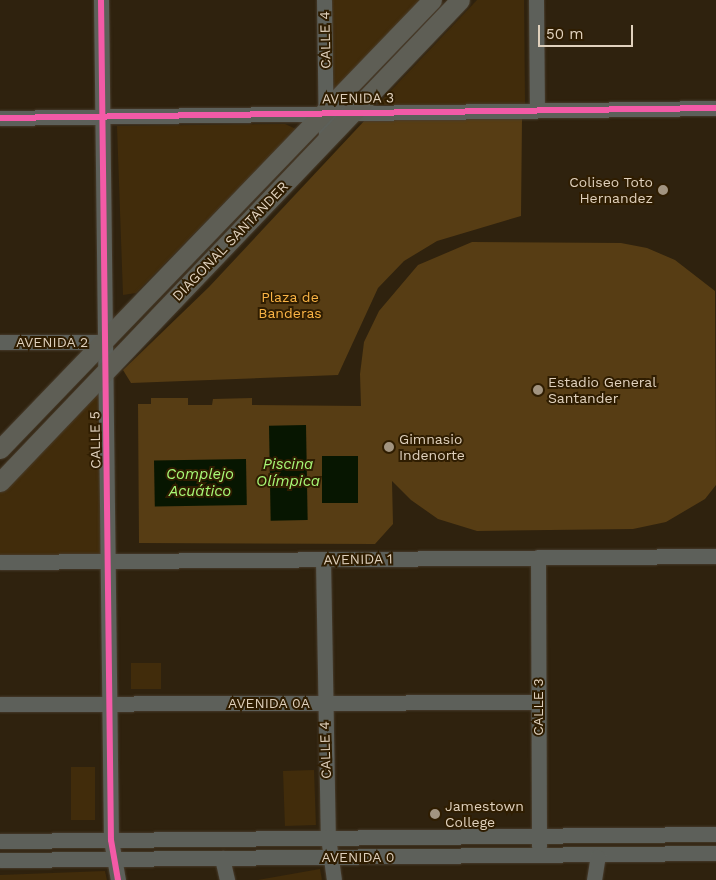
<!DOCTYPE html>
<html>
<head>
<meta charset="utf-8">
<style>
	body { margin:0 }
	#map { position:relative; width:716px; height:880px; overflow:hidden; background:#2f220e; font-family:"Work Sans",sans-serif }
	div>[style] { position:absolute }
	.built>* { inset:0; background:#412c0b; transform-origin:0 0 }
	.green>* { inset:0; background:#573d14 }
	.water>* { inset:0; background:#071601; transform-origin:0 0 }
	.roads { filter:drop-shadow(0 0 1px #493d2d) drop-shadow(0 0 1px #493d2d) }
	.minor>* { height:15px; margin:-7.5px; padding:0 7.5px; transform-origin:7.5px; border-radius:7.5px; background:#5d605a }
	.major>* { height:19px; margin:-9.5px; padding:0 9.5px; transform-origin:9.5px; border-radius:9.5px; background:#5e5e55 }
	.cycleway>* { height:6px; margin:-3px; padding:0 3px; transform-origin:3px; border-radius:3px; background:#f35aa7 }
	.dots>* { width:14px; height:14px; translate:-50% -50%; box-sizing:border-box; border:2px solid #2f1d01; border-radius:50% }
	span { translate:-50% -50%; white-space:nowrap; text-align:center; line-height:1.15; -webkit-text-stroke:4px #2f1d01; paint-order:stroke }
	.street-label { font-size:14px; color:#e0d1bd }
	.poi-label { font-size:14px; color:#e0d1bd }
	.right { translate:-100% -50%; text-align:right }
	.left { translate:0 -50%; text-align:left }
	.park-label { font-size:14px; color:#fab445 }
	.water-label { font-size:15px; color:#a8f976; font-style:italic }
	.scale { position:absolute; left:538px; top:25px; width:95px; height:22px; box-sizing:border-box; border:2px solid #e0d1bd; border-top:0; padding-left:6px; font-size:15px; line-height:18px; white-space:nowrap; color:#e0d1bd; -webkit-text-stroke:4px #2f1d01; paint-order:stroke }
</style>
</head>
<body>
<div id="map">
	<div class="built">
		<i style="clip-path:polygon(331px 0,429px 0,334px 97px)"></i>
		<i style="clip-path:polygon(477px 0,524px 0,525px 105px,377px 105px)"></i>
		<i style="clip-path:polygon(285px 124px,296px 129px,136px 293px,123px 295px,117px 126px)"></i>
		<i style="clip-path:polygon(103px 386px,102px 558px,0 559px,0 491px)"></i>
		<i style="left:131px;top:663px;width:30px;height:26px"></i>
		<i style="left:95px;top:767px;width:53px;height:24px;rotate:90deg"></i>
		<i style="left:314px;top:770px;width:55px;height:31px;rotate:88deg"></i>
		<i style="left:320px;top:869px;width:11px;height:86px;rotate:80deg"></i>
		<i style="clip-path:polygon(105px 871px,107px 880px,0 880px,0 875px)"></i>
	</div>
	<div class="green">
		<i style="clip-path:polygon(366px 119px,522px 119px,521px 216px,437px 241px,404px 261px,378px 288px,338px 375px,131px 383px,123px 370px,209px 287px)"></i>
		<i style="clip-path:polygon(472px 242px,621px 243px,647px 248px,675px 260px,715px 291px,716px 485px,705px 499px,666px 522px,633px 529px,477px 531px,438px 519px,411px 500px,392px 481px,393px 524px,375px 544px,139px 543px,138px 404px,151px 404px,151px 398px,188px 398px,188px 405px,212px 405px,213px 399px,252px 398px,252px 405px,361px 406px,360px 374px,364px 342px,379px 311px,418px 265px)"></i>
	</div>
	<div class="water">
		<i style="left:306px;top:425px;width:95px;height:37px;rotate:89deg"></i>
		<i style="left:358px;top:456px;width:47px;height:36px;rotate:90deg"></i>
		<i style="left:246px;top:459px;width:46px;height:92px;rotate:89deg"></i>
	</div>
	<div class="roads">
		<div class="minor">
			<i style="left:101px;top:0;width:840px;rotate:89.32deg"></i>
			<i style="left:111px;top:840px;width:41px;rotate:80.1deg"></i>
			<i style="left:324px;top:0;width:141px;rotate:89.2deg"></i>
			<i style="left:536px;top:0;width:109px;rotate:89.5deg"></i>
			<i style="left:0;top:118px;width:716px;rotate:-0.8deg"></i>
			<i style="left:0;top:342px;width:105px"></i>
			<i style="left:538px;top:557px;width:289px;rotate:89.8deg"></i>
			<i style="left:323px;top:559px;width:278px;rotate:89deg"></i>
			<i style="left:328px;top:837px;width:43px;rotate:82.1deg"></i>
			<i style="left:0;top:562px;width:716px;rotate:-0.48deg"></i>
			<i style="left:0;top:704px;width:538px;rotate:-0.21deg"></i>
			<i style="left:0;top:841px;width:716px;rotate:-0.56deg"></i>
			<i style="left:222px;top:858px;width:23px;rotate:77deg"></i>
			<i style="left:0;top:860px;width:716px;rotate:-0.56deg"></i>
			<i style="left:594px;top:880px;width:24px;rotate:-81deg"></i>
		</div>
		<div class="major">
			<i style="left:0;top:449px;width:623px;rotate:-46.11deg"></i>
			<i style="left:0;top:482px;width:666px;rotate:-46.34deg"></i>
		</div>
	</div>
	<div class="cycleway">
		<i style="left:101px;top:0;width:840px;rotate:89.32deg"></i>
		<i style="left:111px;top:840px;width:41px;rotate:80.1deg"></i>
		<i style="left:0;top:118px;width:716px;rotate:-0.8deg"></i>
	</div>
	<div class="dots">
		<i style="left:663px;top:190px;background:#a29480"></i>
		<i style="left:538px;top:390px;background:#a29480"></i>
		<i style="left:389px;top:447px;background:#a29480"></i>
		<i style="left:435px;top:814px;background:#a29480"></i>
	</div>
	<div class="street-label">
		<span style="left:325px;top:40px;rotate:-91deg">CALLE 4</span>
		<span style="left:358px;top:98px;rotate:-1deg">AVENIDA 3</span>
		<span style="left:230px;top:241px;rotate:-46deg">DIAGONAL SANTANDER</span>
		<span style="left:52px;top:342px">AVENIDA 2</span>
		<span style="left:95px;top:440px;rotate:-91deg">CALLE 5</span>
		<span style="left:358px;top:559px;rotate:-1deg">AVENIDA 1</span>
		<span style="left:269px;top:703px">AVENIDA 0A</span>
		<span style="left:538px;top:707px;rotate:-90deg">CALLE 3</span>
		<span style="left:325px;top:750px;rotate:-92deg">CALLE 4</span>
		<span style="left:358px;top:857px">AVENIDA 0</span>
	</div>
	<div class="poi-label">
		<span class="right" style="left:653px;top:190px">Coliseo Toto<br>Hernandez</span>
		<span class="left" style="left:548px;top:390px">Estadio General<br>Santander</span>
		<span class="left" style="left:399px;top:447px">Gimnasio<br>Indenorte</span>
		<span class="left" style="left:445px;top:814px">Jamestown<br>College</span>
	</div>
	<div class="park-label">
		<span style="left:290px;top:305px">Plaza de<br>Banderas</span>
	</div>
	<div class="water-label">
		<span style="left:288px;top:473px">Piscina<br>Olímpica</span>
		<span style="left:200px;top:483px">Complejo<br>Acuático</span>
	</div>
	<div class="scale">50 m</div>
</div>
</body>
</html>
